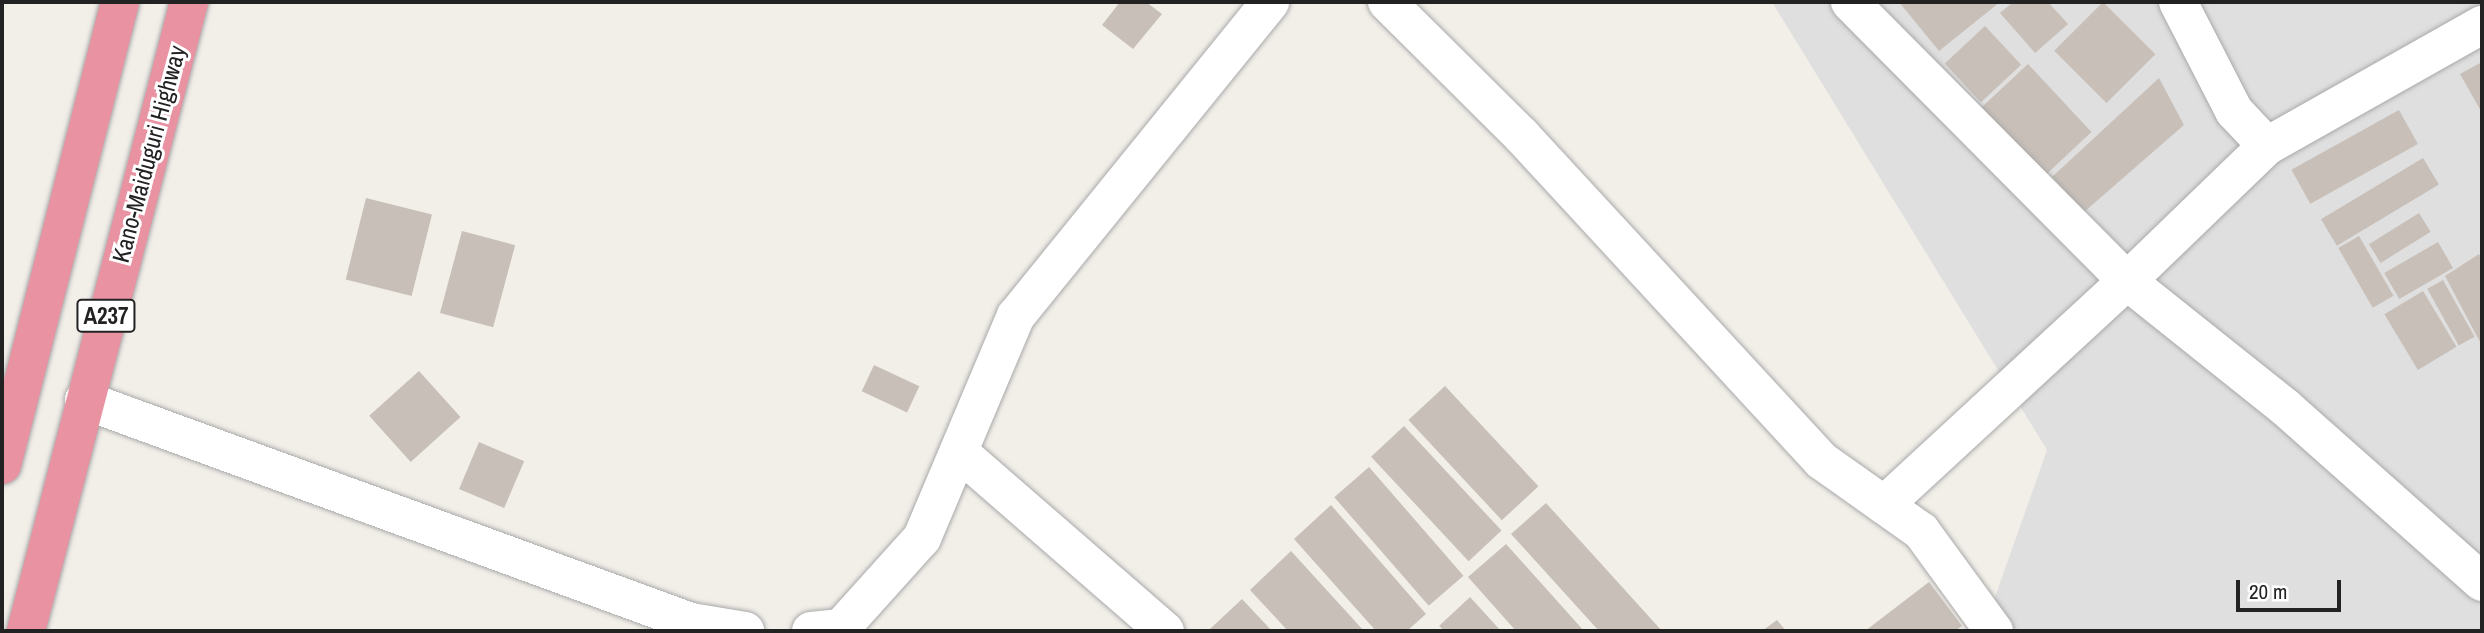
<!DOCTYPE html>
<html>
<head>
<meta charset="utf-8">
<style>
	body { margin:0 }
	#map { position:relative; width:2484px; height:633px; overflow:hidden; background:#f2efe9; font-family:"Archivo Narrow",sans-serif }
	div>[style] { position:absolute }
	.residential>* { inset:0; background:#e0dfdf }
	.building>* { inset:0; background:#c7bfb8; transform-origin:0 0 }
	.roads { filter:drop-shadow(0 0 2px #a9a9a9) drop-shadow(0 0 2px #a9a9a9) }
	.minor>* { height:38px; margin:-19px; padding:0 19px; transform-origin:19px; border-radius:19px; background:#fff }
	.highway>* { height:38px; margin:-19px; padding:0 19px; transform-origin:19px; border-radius:19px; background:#e892a2 }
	span { translate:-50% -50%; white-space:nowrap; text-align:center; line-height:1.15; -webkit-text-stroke:6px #fff; paint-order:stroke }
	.shield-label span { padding:2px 5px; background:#fff; border:2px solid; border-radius:5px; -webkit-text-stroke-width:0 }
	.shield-label { font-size:23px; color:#222; font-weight:700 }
	.street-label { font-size:24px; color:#222 }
	.frame { position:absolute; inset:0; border:4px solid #222; pointer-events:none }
	.scale { position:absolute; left:2236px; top:580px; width:105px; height:32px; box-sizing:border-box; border:4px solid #222; border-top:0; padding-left:9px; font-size:21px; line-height:24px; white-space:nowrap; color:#222; -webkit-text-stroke:5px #fff; paint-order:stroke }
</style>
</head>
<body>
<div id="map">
	<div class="residential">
		<i style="clip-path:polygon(1772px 2px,2482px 2px,2482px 631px,1983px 631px,2047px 450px)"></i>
	</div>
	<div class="building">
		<i style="clip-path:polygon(1120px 2px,1146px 2px,1162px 14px,1133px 49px,1102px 25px)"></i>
		<i style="clip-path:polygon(1899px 2px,2000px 2px,1939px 51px)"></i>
		<i style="clip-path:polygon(2013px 2px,2048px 2px,2068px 24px,2035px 53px,2000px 13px)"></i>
		<i style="left:2103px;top:2px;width:74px;height:69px;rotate:45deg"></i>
		<i style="left:1985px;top:26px;width:53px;height:55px;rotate:47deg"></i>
		<i style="clip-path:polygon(2482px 62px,2482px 113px,2460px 74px)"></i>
		<i style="left:2028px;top:64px;width:93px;height:64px;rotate:47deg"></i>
		<i style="clip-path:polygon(2159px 78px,2184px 125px,2084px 212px,2052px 177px)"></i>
		<i style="left:2399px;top:110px;width:39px;height:123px;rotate:61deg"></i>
		<i style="left:2423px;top:158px;width:31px;height:119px;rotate:59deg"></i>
		<i style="left:366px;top:198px;width:68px;height:84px;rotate:14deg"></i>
		<i style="left:2419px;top:213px;width:22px;height:59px;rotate:58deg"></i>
		<i style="left:462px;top:231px;width:55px;height:85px;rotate:15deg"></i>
		<i style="left:2359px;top:236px;width:69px;height:24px;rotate:60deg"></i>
		<i style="left:2438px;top:242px;width:30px;height:62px;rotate:60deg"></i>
		<i style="clip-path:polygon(2479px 254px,2482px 260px,2480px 342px,2445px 276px)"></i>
		<i style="left:2443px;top:280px;width:65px;height:18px;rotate:61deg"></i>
		<i style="left:2423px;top:291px;width:65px;height:45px;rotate:59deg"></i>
		<i style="left:874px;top:365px;width:50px;height:29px;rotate:25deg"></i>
		<i style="left:419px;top:371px;width:62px;height:67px;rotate:48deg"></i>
		<i style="left:1445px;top:386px;width:137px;height:50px;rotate:47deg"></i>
		<i style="left:1404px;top:426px;width:143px;height:45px;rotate:47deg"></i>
		<i style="left:479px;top:442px;width:49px;height:51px;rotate:23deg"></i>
		<i style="left:1369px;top:467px;width:144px;height:46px;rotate:49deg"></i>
		<i style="clip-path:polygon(1546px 503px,1662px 631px,1599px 631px,1511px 534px)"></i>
		<i style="clip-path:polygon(1331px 505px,1426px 614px,1407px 631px,1376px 631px,1294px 539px)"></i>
		<i style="clip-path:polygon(1506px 544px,1584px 631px,1516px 631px,1468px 577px)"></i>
		<i style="clip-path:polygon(1291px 551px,1364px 631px,1288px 631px,1250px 590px)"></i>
		<i style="clip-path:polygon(1929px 582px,1962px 626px,1955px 631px,1865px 631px)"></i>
		<i style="clip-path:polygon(1470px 597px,1501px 631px,1445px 631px,1439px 626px)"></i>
		<i style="clip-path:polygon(1242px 599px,1272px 631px,1210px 629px)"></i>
		<i style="clip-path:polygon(1777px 620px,1786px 631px,1762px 631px)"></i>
	</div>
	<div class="roads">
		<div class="minor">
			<i style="left:1387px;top:2px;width:190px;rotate:44.8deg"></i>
			<i style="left:1522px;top:136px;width:442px;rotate:47.3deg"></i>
			<i style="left:1822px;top:461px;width:121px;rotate:35.3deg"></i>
			<i style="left:1921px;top:531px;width:124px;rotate:53.9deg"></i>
			<i style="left:1850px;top:2px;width:393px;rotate:45.2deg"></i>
			<i style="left:2127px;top:281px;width:194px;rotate:-44deg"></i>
			<i style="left:2267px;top:146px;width:247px;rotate:-29.4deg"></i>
			<i style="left:2178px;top:2px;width:123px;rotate:62.8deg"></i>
			<i style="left:2234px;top:111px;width:48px;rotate:46.7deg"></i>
			<i style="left:84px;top:400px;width:646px;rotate:20.09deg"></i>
			<i style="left:691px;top:622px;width:55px;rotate:9.5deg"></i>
			<i style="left:959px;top:452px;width:273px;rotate:41deg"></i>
			<i style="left:1884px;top:505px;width:330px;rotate:-42.7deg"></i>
			<i style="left:2127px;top:281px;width:203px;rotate:38.6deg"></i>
			<i style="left:2286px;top:408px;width:262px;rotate:41.6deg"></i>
			<i style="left:811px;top:631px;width:30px;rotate:-6deg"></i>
			<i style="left:841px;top:628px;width:121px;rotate:-48deg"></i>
			<i style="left:922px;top:538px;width:241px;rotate:-67.1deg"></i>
			<i style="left:1016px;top:316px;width:404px;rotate:-51deg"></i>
		</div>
		<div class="highway">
			<i style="left:2px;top:465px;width:478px;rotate:-75.7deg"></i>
			<i style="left:26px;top:631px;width:650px;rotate:-75.47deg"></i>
		</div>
	</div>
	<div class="shield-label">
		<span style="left:106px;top:316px">A237</span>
	</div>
	<div class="street-label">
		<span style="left:149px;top:154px;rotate:-75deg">Kano-Maiduguri Highway</span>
	</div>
	<div class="frame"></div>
	<div class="scale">20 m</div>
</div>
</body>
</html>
